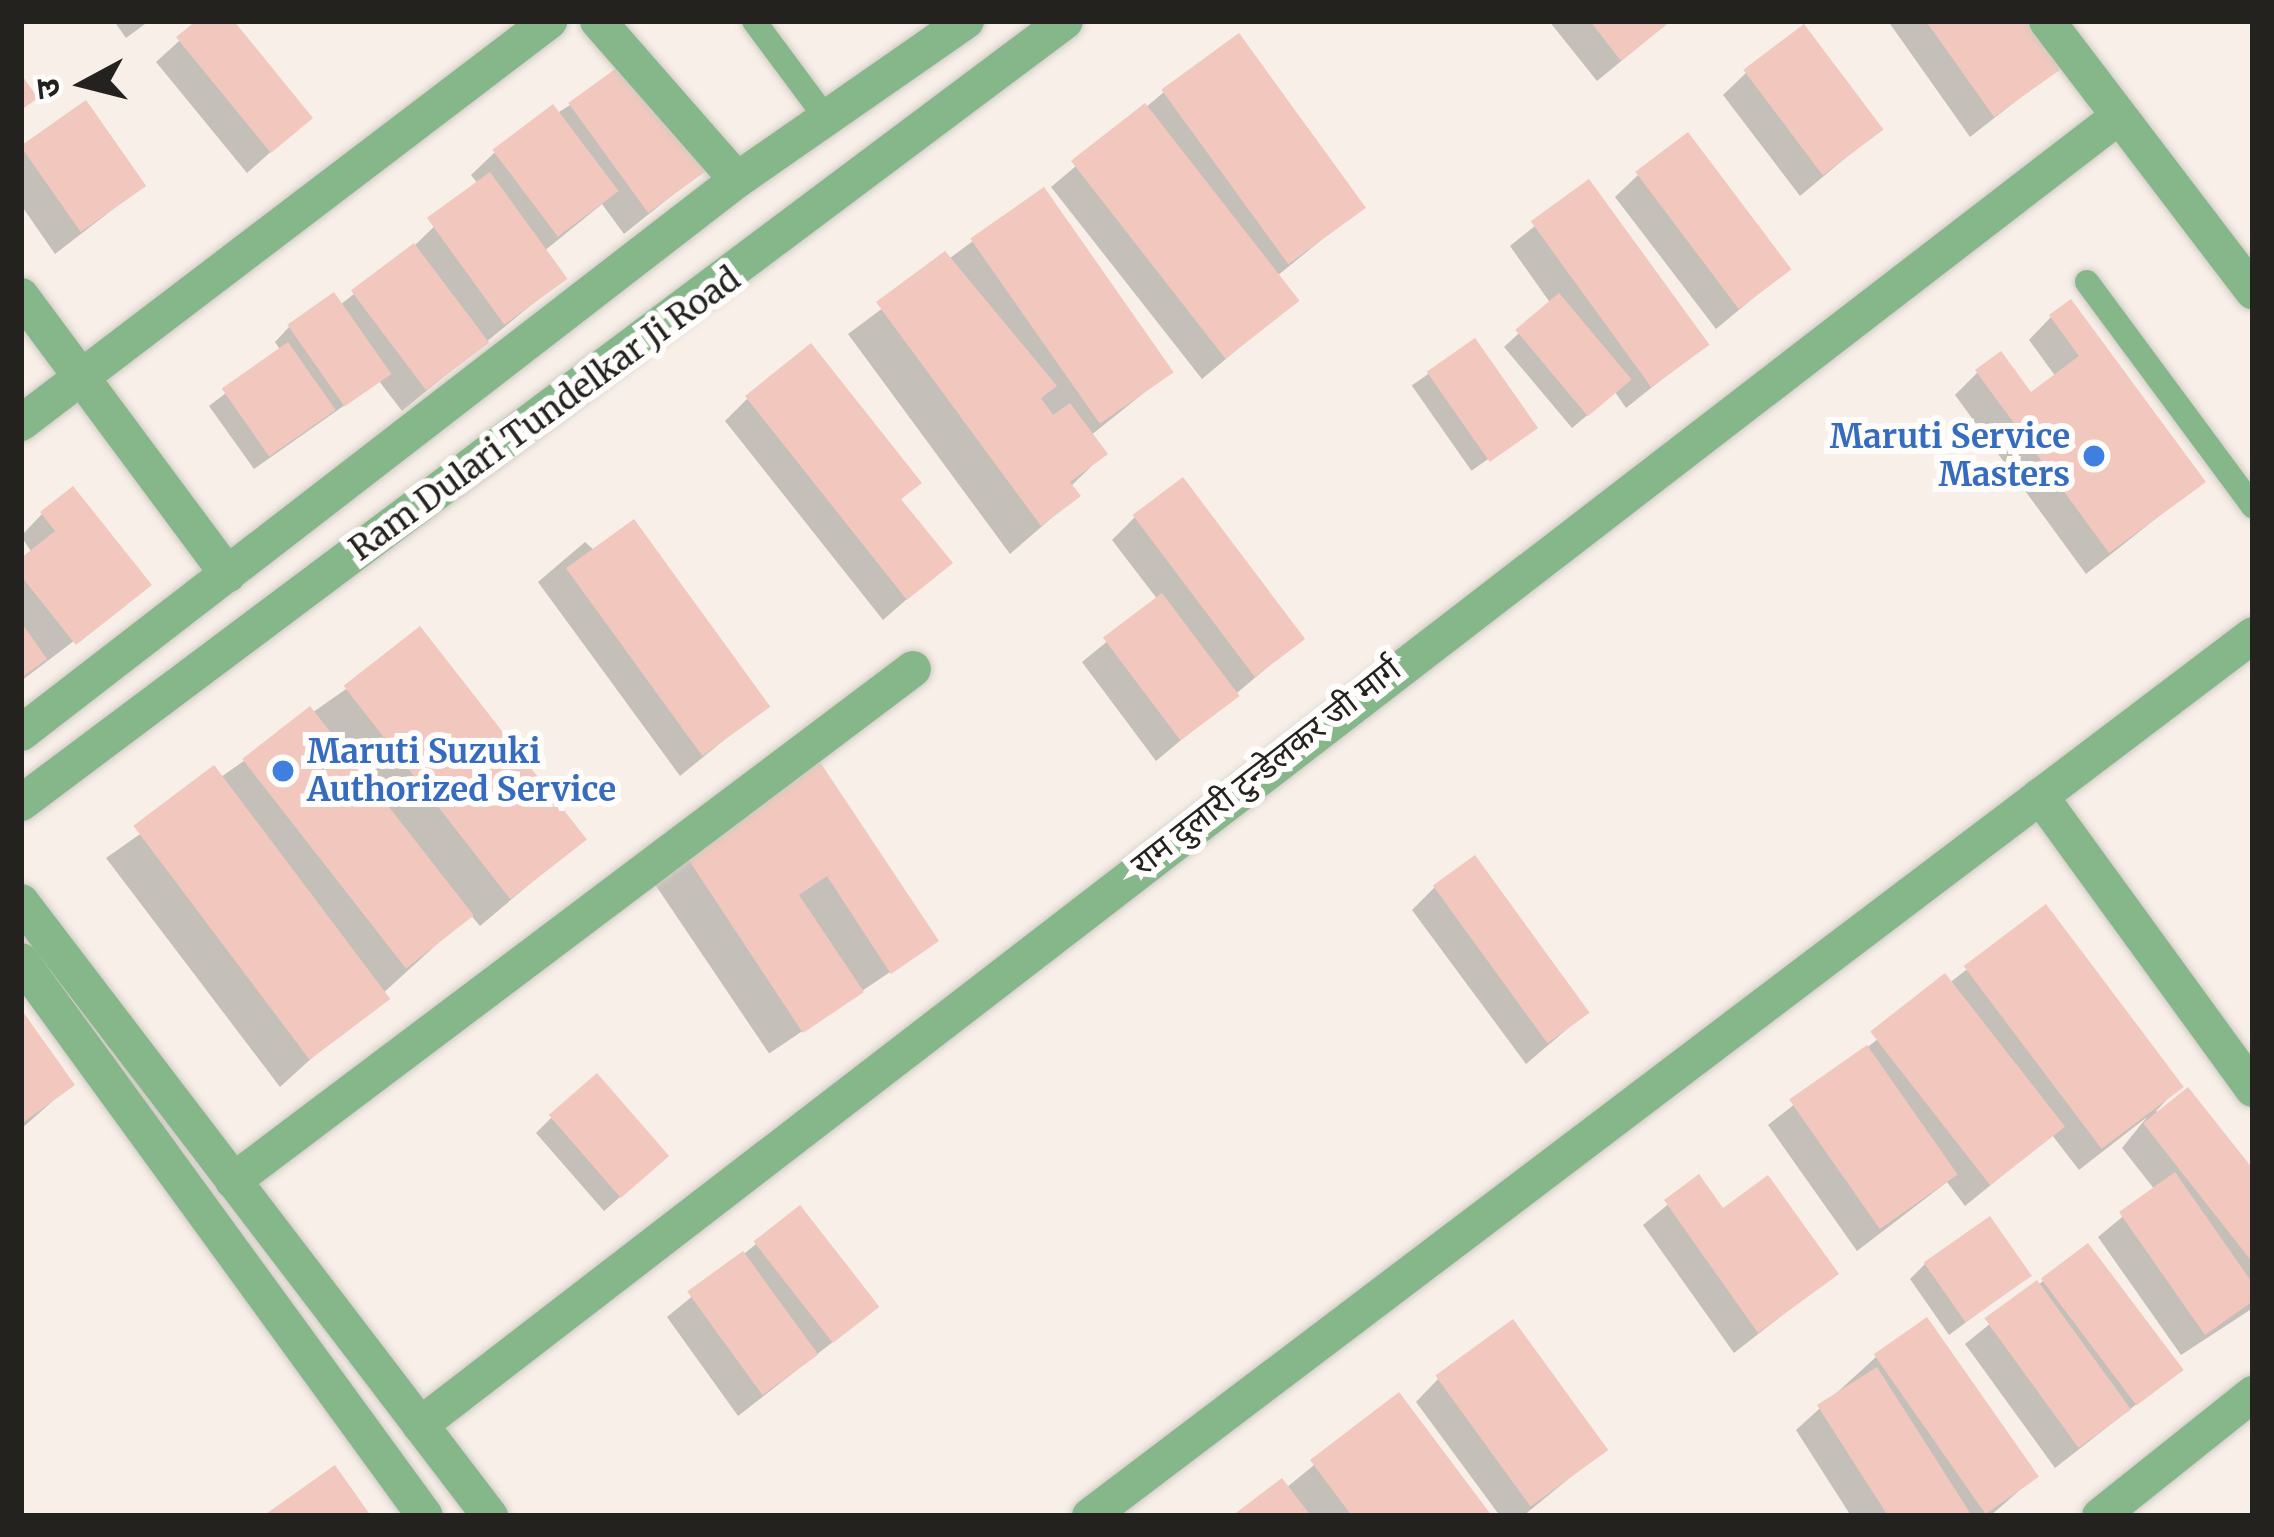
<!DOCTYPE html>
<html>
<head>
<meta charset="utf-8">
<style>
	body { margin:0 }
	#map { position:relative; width:2274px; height:1537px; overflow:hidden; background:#f7efe8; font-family:Merriweather,"Noto Sans Devanagari",serif }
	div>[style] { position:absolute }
	.shadow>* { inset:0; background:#0003; transform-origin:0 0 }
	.building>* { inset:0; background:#f2c8be; transform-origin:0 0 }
	.roads { filter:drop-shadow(0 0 3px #d1cac4) drop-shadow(0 0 3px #d1cac4) }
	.service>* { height:24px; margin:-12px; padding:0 12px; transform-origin:12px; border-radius:12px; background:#86b78a }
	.minor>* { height:36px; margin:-18px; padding:0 18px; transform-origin:18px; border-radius:18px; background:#86b78a }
	.tertiary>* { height:36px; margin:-18px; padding:0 18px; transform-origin:18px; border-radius:18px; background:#86b78a }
	.dots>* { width:33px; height:33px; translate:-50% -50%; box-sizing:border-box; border:6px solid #fffdfc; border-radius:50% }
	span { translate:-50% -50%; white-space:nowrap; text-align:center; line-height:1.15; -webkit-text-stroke:12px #fffdfc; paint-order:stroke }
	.street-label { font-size:33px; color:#24221f }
	.shop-label { font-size:33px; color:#366cbe; font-weight:700 }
	.right { translate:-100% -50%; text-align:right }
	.left { translate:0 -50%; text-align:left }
	.frame { position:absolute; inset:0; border:24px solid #24221f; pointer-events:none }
	.north { position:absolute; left:24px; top:24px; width:120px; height:120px; -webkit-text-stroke:9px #fffdfc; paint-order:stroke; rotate:263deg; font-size:33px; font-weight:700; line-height:48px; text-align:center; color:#24221f }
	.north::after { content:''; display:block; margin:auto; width:42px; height:54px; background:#24221f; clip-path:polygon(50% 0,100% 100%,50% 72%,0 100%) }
</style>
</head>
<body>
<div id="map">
	<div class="shadow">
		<i style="clip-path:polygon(114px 21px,149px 21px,126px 38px)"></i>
		<i style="clip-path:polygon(201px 21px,230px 21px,309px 118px,247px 173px,156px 62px)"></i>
		<i style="clip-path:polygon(1549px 21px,1670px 21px,1597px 81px)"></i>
		<i style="clip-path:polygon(1888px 21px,2023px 21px,2057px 69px,1970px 137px)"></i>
		<i style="clip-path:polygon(1746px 73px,1880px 129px,1800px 196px,1723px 95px)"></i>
		<i style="clip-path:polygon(1164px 92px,1362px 207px,1277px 276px,1296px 300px,1202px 379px,1051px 187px)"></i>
		<i style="clip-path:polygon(86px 104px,143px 186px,55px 254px,21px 205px,21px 149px)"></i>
		<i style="clip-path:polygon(570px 105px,705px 169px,624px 234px,602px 204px,543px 252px,563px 279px,402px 411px,379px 381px,254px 469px,209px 406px,281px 351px,275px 342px,289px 327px,334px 297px,340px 305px,411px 249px,478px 184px,471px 175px,494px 153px)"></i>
		<i style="clip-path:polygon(1638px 175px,1788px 269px,1716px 329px,1615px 197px)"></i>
		<i style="clip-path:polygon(1588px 183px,1705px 345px,1626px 408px,1615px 392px,1572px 428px,1504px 347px,1551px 304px,1510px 246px)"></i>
		<i style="clip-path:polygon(973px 241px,1170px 372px,1090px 436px,1104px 454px,1070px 487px,1077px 496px,1010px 554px,848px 334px)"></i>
		<i style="clip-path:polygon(2051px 317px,2202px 482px,2086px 574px,1955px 395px,1977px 373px,2030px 396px,2056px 377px,2029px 340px)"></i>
		<i style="left:1474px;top:342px;width:104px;height:76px;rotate:55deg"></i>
		<i style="clip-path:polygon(747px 399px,918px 483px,899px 501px,948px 563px,883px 620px,725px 421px)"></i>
		<i style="clip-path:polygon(42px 514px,148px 585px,21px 681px,21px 562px,32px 553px,21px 536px)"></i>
		<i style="clip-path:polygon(1135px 517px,1301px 639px,1156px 761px,1082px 662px,1158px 600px,1112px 540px)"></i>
		<i style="clip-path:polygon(585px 542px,767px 705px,680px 776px,538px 582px)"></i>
		<i style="clip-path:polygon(346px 689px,583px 839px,480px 926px,470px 914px,280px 1087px,106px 858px)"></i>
		<i style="left:820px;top:766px;width:210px;height:203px;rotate:56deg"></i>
		<i style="clip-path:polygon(1435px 887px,1586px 1013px,1526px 1064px,1412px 910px)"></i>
		<i style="clip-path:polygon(1966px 970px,2180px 1086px,2156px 1111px,2253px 1174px,2253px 1308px,2181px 1355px,2098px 1237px,2155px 1190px,2122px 1148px,2147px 1117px,2079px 1170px,2052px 1135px,1965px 1206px,1947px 1182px,1857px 1251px,1768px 1125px)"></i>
		<i style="clip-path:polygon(21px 1014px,71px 1085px,21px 1129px)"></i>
		<i style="clip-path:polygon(551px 1118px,650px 1171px,604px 1211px,536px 1133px)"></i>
		<i style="clip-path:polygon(1699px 1179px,1723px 1213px,1835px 1274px,1734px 1353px,1643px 1225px)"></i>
		<i style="clip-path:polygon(756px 1244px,861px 1320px,738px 1416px,667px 1317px)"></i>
		<i style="clip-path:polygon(1925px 1264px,2028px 1276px,1949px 1335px,1910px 1279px)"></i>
		<i style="clip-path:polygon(2043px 1281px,2180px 1370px,2055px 1468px,1965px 1344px)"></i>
		<i style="clip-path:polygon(1876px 1357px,2036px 1476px,1990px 1516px,1851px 1516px,1796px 1430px)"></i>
		<i style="clip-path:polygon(1438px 1379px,1605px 1449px,1523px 1516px,1500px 1516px,1416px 1402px)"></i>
		<i style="clip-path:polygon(1398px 1396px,1488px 1516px,1237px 1516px,1286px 1488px)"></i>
	</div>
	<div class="building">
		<i style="clip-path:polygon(196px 21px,234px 21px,313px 118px,271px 153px,176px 37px)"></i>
		<i style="clip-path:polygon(1590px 21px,1671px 21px,1621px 61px)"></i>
		<i style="clip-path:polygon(1926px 21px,2026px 21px,2061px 69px,1994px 117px)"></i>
		<i style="left:1804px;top:24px;width:132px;height:76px;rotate:53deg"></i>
		<i style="left:1239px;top:33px;width:216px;height:96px;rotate:54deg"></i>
		<i style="left:629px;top:59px;width:136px;height:75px;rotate:54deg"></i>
		<i style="clip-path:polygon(21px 74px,38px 98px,21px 110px)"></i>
		<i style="left:86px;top:100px;width:105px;height:80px;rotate:55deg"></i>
		<i style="left:1145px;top:103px;width:251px;height:94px;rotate:52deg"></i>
		<i style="left:553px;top:104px;width:109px;height:76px;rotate:53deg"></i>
		<i style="left:1688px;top:132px;width:172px;height:66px;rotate:53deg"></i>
		<i style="left:490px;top:172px;width:132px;height:78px;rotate:54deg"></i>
		<i style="left:1589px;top:179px;width:205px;height:72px;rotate:54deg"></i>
		<i style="left:1044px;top:187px;width:226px;height:90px;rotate:55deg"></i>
		<i style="left:414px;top:243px;width:125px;height:79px;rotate:53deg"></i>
		<i style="clip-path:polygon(945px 251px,1057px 386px,1041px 398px,1053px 415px,1070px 403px,1108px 454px,1070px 482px,1081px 496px,1041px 526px,876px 302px)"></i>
		<i style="left:334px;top:292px;width:100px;height:57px;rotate:55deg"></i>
		<i style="left:1559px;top:293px;width:113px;height:57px;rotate:50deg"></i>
		<i style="clip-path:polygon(2071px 299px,2206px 482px,2109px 553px,1975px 370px,2001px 351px,2031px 392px,2079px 356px,2049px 315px)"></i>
		<i style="left:1475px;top:338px;width:110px;height:59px;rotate:55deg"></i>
		<i style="left:288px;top:342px;width:83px;height:81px;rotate:55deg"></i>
		<i style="clip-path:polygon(811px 343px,922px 483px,901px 499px,953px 563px,907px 600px,745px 396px)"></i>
		<i style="left:1183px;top:477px;width:203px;height:63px;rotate:53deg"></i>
		<i style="clip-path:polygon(73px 486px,152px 585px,76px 645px,21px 576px,21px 558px,55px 531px,40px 512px)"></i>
		<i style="left:634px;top:519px;width:232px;height:84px;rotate:54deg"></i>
		<i style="left:1162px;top:593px;width:129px;height:74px;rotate:53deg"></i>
		<i style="clip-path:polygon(21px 622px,47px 659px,21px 678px)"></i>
		<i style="left:420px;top:626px;width:271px;height:97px;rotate:52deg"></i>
		<i style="left:310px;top:706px;width:266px;height:86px;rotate:52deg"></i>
		<i style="clip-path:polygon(820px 762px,939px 941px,891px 974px,827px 876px,799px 895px,864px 992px,803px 1033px,684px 853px)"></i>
		<i style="left:214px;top:765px;width:293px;height:101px;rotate:53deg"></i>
		<i style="left:1475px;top:855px;width:195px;height:52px;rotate:54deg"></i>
		<i style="left:2046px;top:904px;width:229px;height:103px;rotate:53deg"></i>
		<i style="left:1945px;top:973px;width:195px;height:95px;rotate:52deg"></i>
		<i style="clip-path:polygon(21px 1009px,75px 1085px,21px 1124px)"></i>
		<i style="left:1867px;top:1045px;width:158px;height:95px;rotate:55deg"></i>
		<i style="left:597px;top:1073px;width:110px;height:64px;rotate:49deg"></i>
		<i style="clip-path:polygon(2188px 1087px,2253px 1169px,2253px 1263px,2143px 1123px)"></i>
		<i style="clip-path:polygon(2175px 1172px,2253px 1284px,2253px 1301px,2205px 1335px,2119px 1212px)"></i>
		<i style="clip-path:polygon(1699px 1174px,1723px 1208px,1768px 1175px,1839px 1274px,1758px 1333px,1664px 1200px)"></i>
		<i style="left:800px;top:1205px;width:129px;height:59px;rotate:52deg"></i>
		<i style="left:1990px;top:1216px;width:73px;height:81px;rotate:55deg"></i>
		<i style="left:2088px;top:1243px;width:159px;height:59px;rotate:53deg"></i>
		<i style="left:743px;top:1251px;width:128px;height:69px;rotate:54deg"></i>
		<i style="left:2037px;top:1280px;width:160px;height:65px;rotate:54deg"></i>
		<i style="left:1927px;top:1317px;width:195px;height:65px;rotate:55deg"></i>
		<i style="left:1513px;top:1319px;width:162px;height:96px;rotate:54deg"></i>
		<i style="clip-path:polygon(1877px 1367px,1972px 1516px,1888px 1516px,1817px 1405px)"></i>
		<i style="clip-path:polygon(1399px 1392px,1492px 1516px,1352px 1516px,1310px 1460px)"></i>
		<i style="clip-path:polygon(335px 1465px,371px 1516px,263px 1516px)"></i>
		<i style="clip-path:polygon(1282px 1478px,1311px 1516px,1232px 1516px)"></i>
	</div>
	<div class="roads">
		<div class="service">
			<i style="left:754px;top:21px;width:121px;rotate:53.4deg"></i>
			<i style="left:2087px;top:282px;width:279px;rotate:53.5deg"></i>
		</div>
		<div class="minor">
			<i style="left:598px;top:21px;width:211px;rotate:48.8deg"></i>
			<i style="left:2047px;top:21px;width:340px;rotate:52.7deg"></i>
			<i style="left:21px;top:296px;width:347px;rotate:53.4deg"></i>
			<i style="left:21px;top:423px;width:664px;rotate:-37.28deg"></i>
			<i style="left:2040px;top:796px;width:362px;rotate:54deg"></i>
			<i style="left:233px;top:1181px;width:851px;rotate:-36.98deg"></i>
			<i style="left:420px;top:1425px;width:2143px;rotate:-37.61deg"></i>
			<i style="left:1090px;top:1516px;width:1459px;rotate:-37.14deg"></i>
			<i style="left:2100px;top:1516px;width:196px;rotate:-38.6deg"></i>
		</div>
		<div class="tertiary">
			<i style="left:21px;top:733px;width:905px;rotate:-37.68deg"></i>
			<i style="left:737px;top:180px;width:279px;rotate:-34.8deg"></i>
			<i style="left:21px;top:803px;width:1304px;rotate:-36.83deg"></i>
			<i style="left:21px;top:902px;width:773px;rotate:52.63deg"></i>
			<i style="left:21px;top:961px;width:686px;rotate:53.95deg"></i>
		</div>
	</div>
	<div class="dots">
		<i style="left:2094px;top:456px;background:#3f7fe0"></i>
		<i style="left:283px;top:771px;background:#3f7fe0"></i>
	</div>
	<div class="street-label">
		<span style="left:545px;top:414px;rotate:-36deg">Ram Dulari Tundelkar Ji Road</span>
		<span style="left:1266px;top:767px;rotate:-38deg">राम दुलारी टुन्डेलकर जी मार्ग</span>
	</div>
	<div class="shop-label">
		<span class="right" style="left:2070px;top:456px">Maruti Service<br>Masters</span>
		<span class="left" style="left:307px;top:771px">Maruti Suzuki<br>Authorized Service</span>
	</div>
	<div class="frame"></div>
	<div class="north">उ</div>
</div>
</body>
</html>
